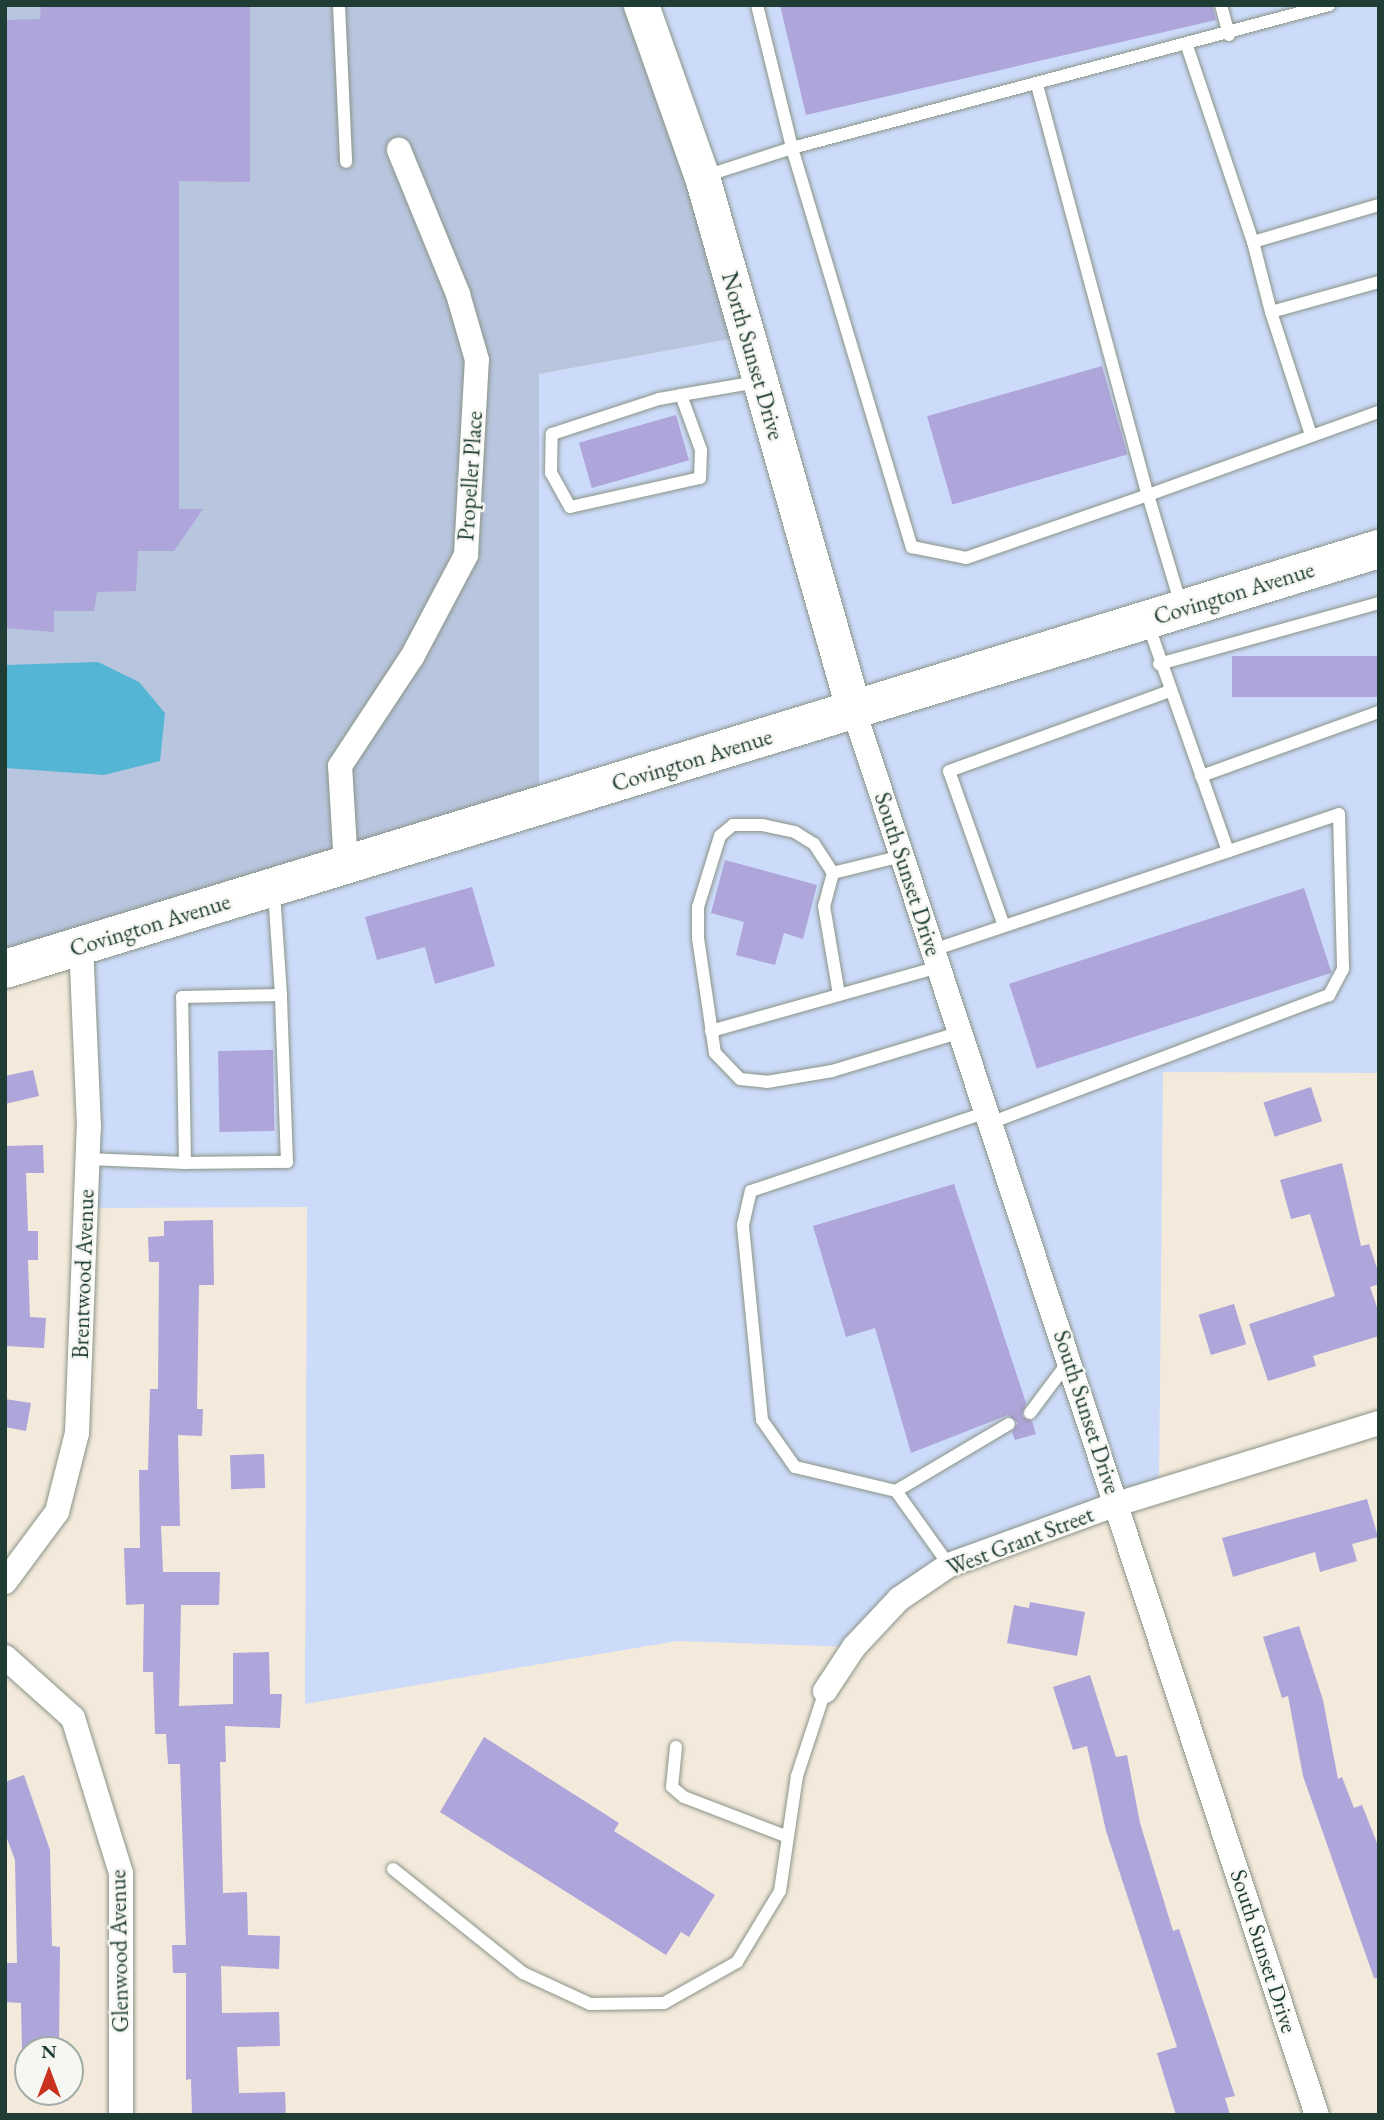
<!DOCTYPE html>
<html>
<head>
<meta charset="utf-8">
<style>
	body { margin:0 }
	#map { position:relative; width:1384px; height:2120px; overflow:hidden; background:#f4eadb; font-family:"EB Garamond",serif }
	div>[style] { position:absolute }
	.built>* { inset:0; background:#ccdbf9 }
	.industrial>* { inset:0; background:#b8c5de }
	.water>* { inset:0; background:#55b5d4 }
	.building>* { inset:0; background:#aea5da; transform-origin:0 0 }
	.roads { filter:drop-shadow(0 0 2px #8a9488) drop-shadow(0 0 2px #8a9488) }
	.service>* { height:12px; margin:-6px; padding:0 6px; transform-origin:6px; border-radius:6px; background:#fff }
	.minor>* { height:24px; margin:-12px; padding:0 12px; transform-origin:12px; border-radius:12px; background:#fff }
	.secondary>* { height:35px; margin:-17.5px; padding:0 17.5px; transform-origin:17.5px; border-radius:17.5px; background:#fff }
	.primary>* { height:38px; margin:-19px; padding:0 19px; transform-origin:19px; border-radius:19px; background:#fff }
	span { translate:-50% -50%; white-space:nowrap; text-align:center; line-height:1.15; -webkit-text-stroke:5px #f6f6f2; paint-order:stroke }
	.street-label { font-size:23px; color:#1f3d34 }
	.frame { position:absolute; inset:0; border:7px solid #1f3d34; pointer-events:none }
	.north { position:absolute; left:14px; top:2036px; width:70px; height:70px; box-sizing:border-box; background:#f6f6f2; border:2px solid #a0aca6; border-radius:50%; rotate:0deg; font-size:19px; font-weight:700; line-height:28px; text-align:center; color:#1f3d34 }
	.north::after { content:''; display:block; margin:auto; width:24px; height:32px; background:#c8321e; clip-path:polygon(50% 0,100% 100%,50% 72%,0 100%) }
</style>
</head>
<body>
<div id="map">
	<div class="built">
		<i style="clip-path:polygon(641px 5px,1379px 5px,1379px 1073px,1163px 1072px,1159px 1491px,949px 1565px,854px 1647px,677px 1641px,305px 1704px,307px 1207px,86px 1208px,81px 946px,539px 806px,539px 374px,747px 336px)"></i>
	</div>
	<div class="industrial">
		<i style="clip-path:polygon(5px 5px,641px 5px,747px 336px,539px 374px,539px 807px,5px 969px)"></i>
	</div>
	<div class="water">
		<i style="clip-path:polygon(98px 662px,139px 682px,165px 713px,160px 761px,104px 775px,5px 768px,5px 665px)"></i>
	</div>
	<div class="building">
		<i style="clip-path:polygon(41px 5px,250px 5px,250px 182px,179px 181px,179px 509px,203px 509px,174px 551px,138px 551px,136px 591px,97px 592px,94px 611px,54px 611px,54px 632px,5px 628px,5px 20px,40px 19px)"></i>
		<i style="clip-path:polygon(780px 5px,1212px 5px,1216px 20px,806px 115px)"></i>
		<i style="left:1102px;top:366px;width:92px;height:182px;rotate:74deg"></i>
		<i style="left:676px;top:415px;width:47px;height:101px;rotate:74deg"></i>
		<i style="left:1379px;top:656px;width:41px;height:147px;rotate:90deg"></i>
		<i style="clip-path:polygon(725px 860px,817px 885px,803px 939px,784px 933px,775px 965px,736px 955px,744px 922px,711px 913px)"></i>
		<i style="clip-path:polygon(472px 887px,495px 966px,435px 984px,425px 947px,377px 960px,365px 917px)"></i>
		<i style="left:1304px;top:888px;width:89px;height:310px;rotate:72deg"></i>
		<i style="left:273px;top:1050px;width:81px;height:55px;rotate:89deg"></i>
		<i style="clip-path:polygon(33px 1070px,39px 1096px,5px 1104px,5px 1076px)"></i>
		<i style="left:1311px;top:1087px;width:36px;height:50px;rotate:72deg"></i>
		<i style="clip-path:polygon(43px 1145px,44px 1173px,26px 1173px,28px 1231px,38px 1231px,38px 1260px,28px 1260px,30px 1317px,46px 1318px,44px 1348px,5px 1346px,5px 1146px)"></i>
		<i style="clip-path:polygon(1342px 1163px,1361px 1246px,1369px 1244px,1379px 1274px,1379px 1284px,1370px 1287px,1379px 1313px,1379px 1336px,1313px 1356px,1316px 1366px,1268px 1381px,1249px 1324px,1335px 1296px,1310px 1214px,1291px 1219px,1280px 1180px)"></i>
		<i style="clip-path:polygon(954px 1184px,1026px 1403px,1022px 1416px,1032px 1421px,1036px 1434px,1015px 1440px,1012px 1432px,1018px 1423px,1008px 1415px,911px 1453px,875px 1328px,846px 1337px,813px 1226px)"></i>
		<i style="clip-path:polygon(213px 1220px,214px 1285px,199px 1285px,197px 1409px,203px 1409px,202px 1436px,178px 1435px,180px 1526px,161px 1526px,163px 1572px,220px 1572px,219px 1605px,181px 1605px,179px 1706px,233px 1704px,233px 1653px,269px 1652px,270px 1694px,282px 1694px,280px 1728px,225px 1726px,226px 1762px,220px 1762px,223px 1893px,247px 1892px,248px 1935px,280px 1936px,279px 1969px,221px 1966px,222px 2013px,279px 2012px,280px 2046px,237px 2047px,239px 2093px,285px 2092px,286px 2115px,192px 2115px,191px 2079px,186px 2080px,186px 1973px,173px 1973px,172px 1945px,186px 1945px,180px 1764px,168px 1764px,166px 1734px,155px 1734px,153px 1672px,143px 1672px,144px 1604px,126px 1605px,124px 1548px,140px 1548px,139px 1470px,148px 1470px,150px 1389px,158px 1389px,159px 1262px,149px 1262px,148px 1237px,164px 1236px,164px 1221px)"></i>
		<i style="left:1234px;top:1304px;width:42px;height:37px;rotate:73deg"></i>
		<i style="clip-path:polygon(5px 1399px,31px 1403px,26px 1431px,5px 1427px)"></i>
		<i style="left:264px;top:1454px;width:34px;height:34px;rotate:88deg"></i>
		<i style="clip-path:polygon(1367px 1499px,1378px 1537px,1352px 1544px,1357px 1561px,1320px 1572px,1315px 1552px,1233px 1577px,1222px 1538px)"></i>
		<i style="clip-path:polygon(1030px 1602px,1085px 1612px,1077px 1656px,1007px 1643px,1014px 1605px,1029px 1608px)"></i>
		<i style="clip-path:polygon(1299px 1626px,1323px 1700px,1338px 1779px,1342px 1777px,1354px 1808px,1362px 1805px,1379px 1848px,1379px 1978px,1374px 1978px,1303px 1776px,1288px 1696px,1282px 1698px,1263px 1637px)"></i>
		<i style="clip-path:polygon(1090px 1675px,1116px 1757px,1127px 1755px,1140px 1823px,1173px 1931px,1179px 1929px,1235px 2096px,1225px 2098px,1230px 2115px,1176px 2115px,1157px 2053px,1177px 2047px,1106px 1831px,1087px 1746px,1073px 1750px,1053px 1687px)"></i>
		<i style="clip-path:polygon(484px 1737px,619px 1823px,614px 1831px,715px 1895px,689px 1937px,681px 1932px,666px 1955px,440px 1812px)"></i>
		<i style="clip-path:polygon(24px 1775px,50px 1850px,52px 1946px,60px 1947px,59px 2050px,22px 2050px,21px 2003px,5px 2002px,5px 1963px,17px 1963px,15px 1860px,5px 1833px,5px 1782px)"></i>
	</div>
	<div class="roads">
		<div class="service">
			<i style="left:339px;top:5px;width:157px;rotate:87.4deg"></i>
			<i style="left:757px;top:5px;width:147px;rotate:76.2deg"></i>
			<i style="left:792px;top:148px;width:417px;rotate:73.3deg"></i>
			<i style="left:912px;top:547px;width:55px;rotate:11.5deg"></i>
			<i style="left:966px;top:558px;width:193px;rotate:-19.1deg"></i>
			<i style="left:1148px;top:495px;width:115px;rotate:73.3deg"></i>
			<i style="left:1221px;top:5px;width:31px;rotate:75deg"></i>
			<i style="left:1187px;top:46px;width:207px;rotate:71.4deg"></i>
			<i style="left:1037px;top:85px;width:425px;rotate:74.9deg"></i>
			<i style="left:1148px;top:495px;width:245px;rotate:-19.8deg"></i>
			<i style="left:702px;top:177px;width:95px;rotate:-17.9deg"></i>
			<i style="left:792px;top:148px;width:556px;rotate:-14.91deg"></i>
			<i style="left:1271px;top:312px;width:112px;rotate:-15.5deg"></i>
			<i style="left:681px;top:395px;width:59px;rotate:70deg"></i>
			<i style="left:701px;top:450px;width:28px;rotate:92deg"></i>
			<i style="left:700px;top:478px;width:133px;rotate:167.4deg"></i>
			<i style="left:570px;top:507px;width:39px;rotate:-119deg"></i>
			<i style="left:551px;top:473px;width:39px;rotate:-89deg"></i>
			<i style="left:552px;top:434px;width:113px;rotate:-18.1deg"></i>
			<i style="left:659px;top:399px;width:22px;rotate:-10deg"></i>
			<i style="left:681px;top:395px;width:77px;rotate:-9.7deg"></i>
			<i style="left:1311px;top:435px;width:129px;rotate:-108deg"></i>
			<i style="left:1271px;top:312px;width:72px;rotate:-104.4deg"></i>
			<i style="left:1253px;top:242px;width:131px;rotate:-16.4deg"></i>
			<i style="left:1148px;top:624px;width:241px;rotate:70.6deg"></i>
			<i style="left:1159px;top:664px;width:228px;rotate:-15.5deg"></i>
			<i style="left:1201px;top:776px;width:189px;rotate:-19.8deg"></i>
			<i style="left:902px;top:856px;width:71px;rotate:166.2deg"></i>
			<i style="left:833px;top:873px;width:35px;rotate:-123deg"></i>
			<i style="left:814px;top:844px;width:22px;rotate:-148deg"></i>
			<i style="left:795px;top:832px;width:33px;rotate:-168deg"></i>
			<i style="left:763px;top:825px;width:30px;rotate:180deg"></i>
			<i style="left:733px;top:825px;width:17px;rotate:140deg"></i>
			<i style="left:720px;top:836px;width:74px;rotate:107.2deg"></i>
			<i style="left:698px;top:907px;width:31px;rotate:90deg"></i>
			<i style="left:698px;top:938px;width:116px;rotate:81.6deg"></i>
			<i style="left:715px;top:1053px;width:36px;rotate:46deg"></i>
			<i style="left:740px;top:1079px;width:27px;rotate:6deg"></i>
			<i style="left:767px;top:1082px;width:66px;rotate:-9.6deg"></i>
			<i style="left:832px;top:1071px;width:135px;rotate:-16.8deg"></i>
			<i style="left:833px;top:873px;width:34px;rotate:105deg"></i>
			<i style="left:824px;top:906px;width:90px;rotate:80.4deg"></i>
			<i style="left:1004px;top:926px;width:164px;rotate:-109.5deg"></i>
			<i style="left:949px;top:771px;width:235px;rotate:-19.9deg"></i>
			<i style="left:933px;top:950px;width:428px;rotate:-18.5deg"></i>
			<i style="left:1339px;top:814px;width:155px;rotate:88.5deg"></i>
			<i style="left:1343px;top:969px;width:30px;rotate:118deg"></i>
			<i style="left:1329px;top:995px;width:361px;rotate:159.3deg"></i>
			<i style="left:711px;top:1031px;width:237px;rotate:-15.7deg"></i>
			<i style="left:88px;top:1159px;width:97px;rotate:2.4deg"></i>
			<i style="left:185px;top:1163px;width:166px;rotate:-91deg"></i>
			<i style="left:182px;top:997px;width:99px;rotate:-1.2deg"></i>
			<i style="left:281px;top:995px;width:103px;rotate:-93.9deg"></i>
			<i style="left:185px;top:1163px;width:102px;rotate:-0.6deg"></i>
			<i style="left:287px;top:1162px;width:167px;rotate:-92.1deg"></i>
			<i style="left:1030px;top:1413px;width:65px;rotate:-53.1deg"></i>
			<i style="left:896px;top:1491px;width:131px;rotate:-30.7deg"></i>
			<i style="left:949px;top:1565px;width:91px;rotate:-125.6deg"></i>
			<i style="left:896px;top:1491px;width:104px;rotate:-166.6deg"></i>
			<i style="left:795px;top:1467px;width:57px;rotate:-125.1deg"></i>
			<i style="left:762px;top:1420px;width:196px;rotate:-95.6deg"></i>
			<i style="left:743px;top:1225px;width:35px;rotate:-77deg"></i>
			<i style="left:751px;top:1191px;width:249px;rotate:-18.5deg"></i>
			<i style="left:676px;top:1747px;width:40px;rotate:95.7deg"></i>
			<i style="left:672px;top:1787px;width:16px;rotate:40deg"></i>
			<i style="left:684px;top:1797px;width:111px;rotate:21deg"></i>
			<i style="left:393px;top:1869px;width:166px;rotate:38.7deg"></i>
			<i style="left:523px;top:1973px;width:74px;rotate:24.8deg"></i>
			<i style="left:590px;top:2004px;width:74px;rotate:-0.8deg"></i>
			<i style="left:664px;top:2003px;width:84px;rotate:-29.3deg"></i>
			<i style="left:737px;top:1962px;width:83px;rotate:-58.8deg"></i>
			<i style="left:780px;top:1891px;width:116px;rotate:-81.6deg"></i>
			<i style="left:797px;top:1776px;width:89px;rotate:-71.8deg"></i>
		</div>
		<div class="minor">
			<i style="left:854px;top:711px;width:1478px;rotate:71.75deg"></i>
			<i style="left:346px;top:866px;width:100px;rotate:-93.4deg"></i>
			<i style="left:340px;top:766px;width:131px;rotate:-56.6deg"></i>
			<i style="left:412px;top:657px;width:115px;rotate:-62.1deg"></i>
			<i style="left:466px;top:555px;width:195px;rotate:-86.8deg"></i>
			<i style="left:477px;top:360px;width:69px;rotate:-106.1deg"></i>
			<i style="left:458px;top:294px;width:156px;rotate:-112.3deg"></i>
			<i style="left:5px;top:1582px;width:87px;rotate:-53.4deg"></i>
			<i style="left:57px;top:1512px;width:81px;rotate:-75.8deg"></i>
			<i style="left:77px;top:1433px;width:306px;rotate:-87.8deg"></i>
			<i style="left:89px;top:1127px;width:181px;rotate:-92.5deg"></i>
			<i style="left:5px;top:1657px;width:91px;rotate:41.9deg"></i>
			<i style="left:73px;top:1718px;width:162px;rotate:72.8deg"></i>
			<i style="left:121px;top:1873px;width:242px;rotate:90deg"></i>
			<i style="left:825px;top:1691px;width:53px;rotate:-56.6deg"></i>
			<i style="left:854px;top:1647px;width:66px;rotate:-46.8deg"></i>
			<i style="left:899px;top:1599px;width:60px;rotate:-34.2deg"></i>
			<i style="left:949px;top:1565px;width:179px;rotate:-20deg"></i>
			<i style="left:1117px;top:1504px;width:274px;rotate:-17.2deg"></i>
		</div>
		<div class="secondary">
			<i style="left:641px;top:5px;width:182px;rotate:70.5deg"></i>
			<i style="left:702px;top:177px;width:555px;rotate:74.11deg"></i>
		</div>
		<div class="primary">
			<i style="left:5px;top:969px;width:1437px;rotate:-17deg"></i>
		</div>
	</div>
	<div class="street-label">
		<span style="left:753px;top:356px;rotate:74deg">North Sunset Drive</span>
		<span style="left:470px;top:476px;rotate:-86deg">Propeller Place</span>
		<span style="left:1234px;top:593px;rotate:-17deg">Covington Avenue</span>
		<span style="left:692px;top:760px;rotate:-17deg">Covington Avenue</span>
		<span style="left:908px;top:874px;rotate:72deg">South Sunset Drive</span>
		<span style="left:150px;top:925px;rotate:-17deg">Covington Avenue</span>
		<span style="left:83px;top:1274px;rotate:-88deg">Brentwood Avenue</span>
		<span style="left:1087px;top:1412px;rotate:72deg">South Sunset Drive</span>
		<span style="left:1020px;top:1541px;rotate:-21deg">West Grant Street</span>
		<span style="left:119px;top:1951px;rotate:-91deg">Glenwood Avenue</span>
		<span style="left:1264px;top:1951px;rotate:72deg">South Sunset Drive</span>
	</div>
	<div class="frame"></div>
	<div class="north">N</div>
</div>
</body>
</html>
